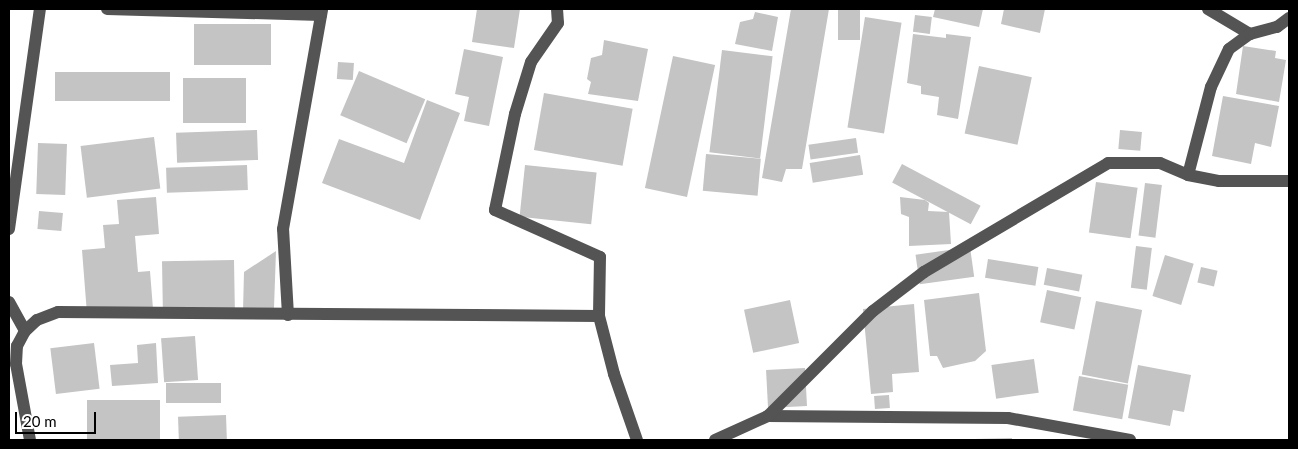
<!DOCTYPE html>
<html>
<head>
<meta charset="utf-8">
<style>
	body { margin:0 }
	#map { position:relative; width:1298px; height:449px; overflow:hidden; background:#fff; font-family:Lato,sans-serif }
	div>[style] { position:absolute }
	.building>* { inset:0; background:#c4c4c4; transform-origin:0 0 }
	.minor>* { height:12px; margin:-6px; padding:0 6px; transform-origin:6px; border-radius:6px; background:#545454 }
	span { translate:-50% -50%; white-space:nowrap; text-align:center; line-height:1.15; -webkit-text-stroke:4.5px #fff; paint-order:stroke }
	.frame { position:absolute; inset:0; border:10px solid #000; pointer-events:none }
	.scale { position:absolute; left:15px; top:412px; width:81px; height:22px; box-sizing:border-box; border:2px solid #000; border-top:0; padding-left:6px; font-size:15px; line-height:18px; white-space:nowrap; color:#000; -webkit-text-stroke:4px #fff; paint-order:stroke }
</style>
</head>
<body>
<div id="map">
	<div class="building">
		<i style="clip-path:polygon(477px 9px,520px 9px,514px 48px,472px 42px)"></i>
		<i style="clip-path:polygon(791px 9px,829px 9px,802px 169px,786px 169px,782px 182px,762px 178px)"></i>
		<i style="left:838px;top:9px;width:22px;height:31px"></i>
		<i style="clip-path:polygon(935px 9px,983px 9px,979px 27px,933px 17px)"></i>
		<i style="clip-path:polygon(1004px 9px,1045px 9px,1040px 33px,1001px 24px)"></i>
		<i style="clip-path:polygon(755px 12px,778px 17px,772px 51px,735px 44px,740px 22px,753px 19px)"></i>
		<i style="left:915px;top:15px;width:17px;height:17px;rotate:7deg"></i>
		<i style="left:865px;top:17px;width:37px;height:112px;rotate:9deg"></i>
		<i style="left:271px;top:24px;width:41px;height:77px;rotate:90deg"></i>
		<i style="clip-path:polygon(913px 34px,946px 38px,946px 34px,971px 37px,958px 119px,937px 115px,939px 97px,921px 94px,921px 86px,907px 83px)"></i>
		<i style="clip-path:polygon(604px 40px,648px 49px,638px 101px,588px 94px,591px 82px,587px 79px,591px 58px,602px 55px)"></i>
		<i style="clip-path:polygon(1243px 46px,1276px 51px,1275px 58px,1286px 60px,1279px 102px,1236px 94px)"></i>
		<i style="clip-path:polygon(464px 49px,503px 57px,489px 126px,464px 121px,469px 97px,455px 94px)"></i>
		<i style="left:722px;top:50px;width:51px;height:103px;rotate:7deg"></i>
		<i style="left:673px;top:56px;width:43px;height:135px;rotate:12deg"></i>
		<i style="left:338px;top:62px;width:16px;height:17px;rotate:4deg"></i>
		<i style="left:979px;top:66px;width:54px;height:69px;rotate:12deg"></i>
		<i style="left:359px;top:71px;width:72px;height:48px;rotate:23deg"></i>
		<i style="left:55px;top:72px;width:115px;height:29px"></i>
		<i style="left:246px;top:78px;width:45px;height:63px;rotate:90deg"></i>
		<i style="left:544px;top:93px;width:90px;height:58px;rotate:10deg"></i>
		<i style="clip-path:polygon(1223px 96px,1279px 106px,1271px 147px,1255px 143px,1251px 164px,1212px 156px)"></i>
		<i style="clip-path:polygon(427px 100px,460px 113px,420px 220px,322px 183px,339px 139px,404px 163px)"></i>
		<i style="left:257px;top:130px;width:30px;height:81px;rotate:88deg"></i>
		<i style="left:1120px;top:130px;width:22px;height:19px;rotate:5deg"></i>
		<i style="left:154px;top:137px;width:52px;height:74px;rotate:83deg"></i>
		<i style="left:856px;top:138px;width:15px;height:48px;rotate:82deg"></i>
		<i style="left:38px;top:143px;width:29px;height:51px;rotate:2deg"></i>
		<i style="left:706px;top:154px;width:55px;height:37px;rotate:5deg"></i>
		<i style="left:860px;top:155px;width:20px;height:51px;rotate:81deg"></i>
		<i style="left:902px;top:164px;width:89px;height:21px;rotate:28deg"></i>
		<i style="left:247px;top:165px;width:25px;height:81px;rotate:88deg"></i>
		<i style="left:525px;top:165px;width:72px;height:52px;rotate:6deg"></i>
		<i style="left:1096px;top:182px;width:42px;height:51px;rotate:8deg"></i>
		<i style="left:1145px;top:183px;width:17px;height:53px;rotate:7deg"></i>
		<i style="clip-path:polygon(156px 197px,159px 234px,135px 236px,138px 272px,150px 271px,153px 309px,87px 314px,82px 250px,105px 248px,103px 225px,119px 224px,117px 200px)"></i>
		<i style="clip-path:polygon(900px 197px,925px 200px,929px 203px,928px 211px,949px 212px,951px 244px,909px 246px,909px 217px,901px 214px)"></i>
		<i style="left:39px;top:211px;width:24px;height:18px;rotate:5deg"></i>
		<i style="left:1136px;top:246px;width:16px;height:42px;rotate:7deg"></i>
		<i style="left:970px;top:247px;width:30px;height:55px;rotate:82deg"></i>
		<i style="clip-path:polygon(276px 251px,274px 308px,243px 311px,244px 272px)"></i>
		<i style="left:1165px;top:255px;width:30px;height:43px;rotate:17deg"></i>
		<i style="left:988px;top:259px;width:51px;height:19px;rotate:9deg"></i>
		<i style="left:234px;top:260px;width:51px;height:72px;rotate:89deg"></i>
		<i style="left:1201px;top:267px;width:17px;height:16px;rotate:13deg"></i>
		<i style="left:1047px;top:268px;width:36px;height:17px;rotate:11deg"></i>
		<i style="left:1047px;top:290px;width:35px;height:33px;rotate:12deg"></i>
		<i style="clip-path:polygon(979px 293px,986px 351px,975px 361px,943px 368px,937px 356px,930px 356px,924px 300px)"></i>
		<i style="left:790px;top:300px;width:44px;height:47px;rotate:78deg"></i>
		<i style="left:1096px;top:301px;width:47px;height:75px;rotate:11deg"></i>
		<i style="clip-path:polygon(914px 304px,919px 372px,892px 374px,893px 392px,871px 394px,863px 309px)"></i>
		<i style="left:195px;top:336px;width:44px;height:34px;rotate:86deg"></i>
		<i style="left:94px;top:343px;width:46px;height:44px;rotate:83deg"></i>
		<i style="clip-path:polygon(156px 343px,158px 383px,112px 386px,110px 365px,138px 363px,137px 345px)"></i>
		<i style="left:1034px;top:359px;width:34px;height:43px;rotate:82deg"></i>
		<i style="clip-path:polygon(1138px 365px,1191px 375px,1184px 412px,1173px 410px,1170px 426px,1128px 418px)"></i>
		<i style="left:805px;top:368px;width:38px;height:39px;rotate:87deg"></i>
		<i style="left:1079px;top:376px;width:50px;height:35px;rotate:10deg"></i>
		<i style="left:166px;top:383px;width:55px;height:20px"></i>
		<i style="left:889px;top:395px;width:13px;height:15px;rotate:86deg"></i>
		<i style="left:87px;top:400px;width:73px;height:40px"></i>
		<i style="left:226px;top:415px;width:24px;height:48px;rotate:88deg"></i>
		<i style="clip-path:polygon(1012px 438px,1012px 440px,974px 440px,974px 439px)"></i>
	</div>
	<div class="minor">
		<i style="left:107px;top:9px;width:214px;rotate:1.6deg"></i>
		<i style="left:557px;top:9px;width:14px;rotate:86deg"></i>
		<i style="left:558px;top:23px;width:47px;rotate:124.7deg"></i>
		<i style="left:531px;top:62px;width:54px;rotate:107.1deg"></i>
		<i style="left:515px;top:114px;width:98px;rotate:101.8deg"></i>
		<i style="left:495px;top:210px;width:115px;rotate:24.1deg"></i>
		<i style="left:600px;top:257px;width:59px;rotate:91deg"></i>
		<i style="left:599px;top:316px;width:60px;rotate:75.5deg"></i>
		<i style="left:614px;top:374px;width:70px;rotate:70.8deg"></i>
		<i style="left:1208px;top:9px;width:49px;rotate:30.8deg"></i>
		<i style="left:1188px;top:175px;width:91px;rotate:-75.4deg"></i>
		<i style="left:1211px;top:87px;width:42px;rotate:-64.7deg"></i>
		<i style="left:1229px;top:49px;width:26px;rotate:-36deg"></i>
		<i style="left:1250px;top:34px;width:28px;rotate:-15deg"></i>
		<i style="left:1277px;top:27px;width:15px;rotate:-37deg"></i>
		<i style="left:9px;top:229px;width:222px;rotate:-82deg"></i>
		<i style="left:9px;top:302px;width:33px;rotate:61deg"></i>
		<i style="left:288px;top:315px;width:86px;rotate:-93.3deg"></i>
		<i style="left:283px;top:229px;width:223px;rotate:-79.9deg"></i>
		<i style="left:768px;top:416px;width:240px;rotate:0.5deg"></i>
		<i style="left:1008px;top:418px;width:124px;rotate:10.2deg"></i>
		<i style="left:30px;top:440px;width:77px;rotate:-100.4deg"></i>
		<i style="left:16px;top:364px;width:18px;rotate:-87deg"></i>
		<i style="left:17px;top:346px;width:17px;rotate:-62deg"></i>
		<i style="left:25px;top:331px;width:16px;rotate:-43deg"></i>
		<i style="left:37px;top:320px;width:22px;rotate:-21deg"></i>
		<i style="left:58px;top:312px;width:541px;rotate:0.42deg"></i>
		<i style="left:715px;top:440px;width:58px;rotate:-24.4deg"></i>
		<i style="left:768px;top:416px;width:148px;rotate:-45deg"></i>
		<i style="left:873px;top:311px;width:64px;rotate:-37.4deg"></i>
		<i style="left:924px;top:272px;width:214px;rotate:-30.6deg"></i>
		<i style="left:1108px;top:163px;width:52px"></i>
		<i style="left:1160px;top:163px;width:30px;rotate:23deg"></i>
		<i style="left:1188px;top:175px;width:32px;rotate:11deg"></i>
		<i style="left:1219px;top:181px;width:70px"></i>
	</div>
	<div class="frame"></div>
	<div class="scale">20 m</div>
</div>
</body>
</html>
